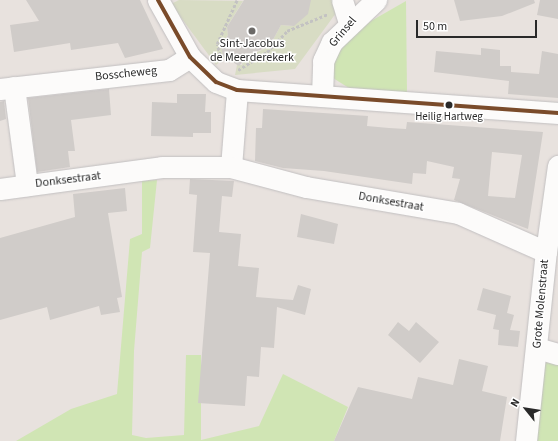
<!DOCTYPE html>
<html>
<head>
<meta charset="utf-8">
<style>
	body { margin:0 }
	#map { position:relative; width:558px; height:441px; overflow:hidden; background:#e8e2de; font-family:"Source Sans 3",sans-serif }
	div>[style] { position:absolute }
	.green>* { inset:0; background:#d0e5b4 }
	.cemetery>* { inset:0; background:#d8dcc4 }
	.building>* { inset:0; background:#d0ccc9 }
	.path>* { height:2.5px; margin-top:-1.25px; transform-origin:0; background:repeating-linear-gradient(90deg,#c3c2c2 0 3px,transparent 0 5px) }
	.roads { filter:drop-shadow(0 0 1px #c1bfc0) drop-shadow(0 0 1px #c1bfc0) }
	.minor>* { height:21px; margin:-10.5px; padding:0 10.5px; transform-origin:10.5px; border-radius:10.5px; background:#fcfbfa }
	.bus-1>* { height:4px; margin:-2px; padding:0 2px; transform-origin:2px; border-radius:2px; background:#7a4b2a }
	.dots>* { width:11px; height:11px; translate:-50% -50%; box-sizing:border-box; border:2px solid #fff; border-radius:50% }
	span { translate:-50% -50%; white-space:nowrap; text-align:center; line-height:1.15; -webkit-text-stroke:3px #fff; paint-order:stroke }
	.bus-label { font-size:11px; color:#292929 }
	.street-label { font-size:12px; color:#292929 }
	.poi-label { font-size:12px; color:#292929 }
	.north { position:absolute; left:506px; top:389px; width:40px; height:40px; -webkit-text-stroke:3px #fff; paint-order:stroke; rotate:300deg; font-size:11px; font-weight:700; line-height:16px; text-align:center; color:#292929 }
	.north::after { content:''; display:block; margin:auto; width:14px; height:18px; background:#292929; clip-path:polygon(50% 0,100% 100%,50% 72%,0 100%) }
	.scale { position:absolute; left:416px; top:20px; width:121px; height:18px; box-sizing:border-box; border:2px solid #292929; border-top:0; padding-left:5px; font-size:12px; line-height:14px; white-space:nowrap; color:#292929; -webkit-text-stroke:3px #fff; paint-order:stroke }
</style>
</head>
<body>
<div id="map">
	<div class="green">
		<i style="clip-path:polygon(406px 1px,407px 93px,349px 88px,333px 78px,332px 69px,337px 55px,350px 38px,371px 21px)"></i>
		<i style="clip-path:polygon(157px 180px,150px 248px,142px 252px,134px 351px,132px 435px,146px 438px,184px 435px,186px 355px,201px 355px,201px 440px,259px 426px,283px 374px,348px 407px,334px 441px,16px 441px,71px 409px,117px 394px,130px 239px,142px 234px,142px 181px)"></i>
		<i style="clip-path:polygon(554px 359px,558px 360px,558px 441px,532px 441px,543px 364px)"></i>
	</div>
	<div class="cemetery">
		<i style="clip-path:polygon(179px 0,243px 1px,227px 27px,228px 35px,220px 46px,225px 57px,216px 65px,171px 4px)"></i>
		<i style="clip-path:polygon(309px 0,337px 0,339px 9px,295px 69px,235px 75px,237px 65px,242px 65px,243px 59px,247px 60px,251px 51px,252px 54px,269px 47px,281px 25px,292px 26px)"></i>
	</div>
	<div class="building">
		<i style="clip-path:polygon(26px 0,140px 0,163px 49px,125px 58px,118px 43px,71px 50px,70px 43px,14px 52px,10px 25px,39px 21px)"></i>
		<i style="clip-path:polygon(244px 0,311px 0,308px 14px,294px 26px,281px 25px,269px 47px,251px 53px,239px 66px,223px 56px,221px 47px,228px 35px,227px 27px)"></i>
		<i style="clip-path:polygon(454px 0,534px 0,535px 3px,502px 16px,460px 21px)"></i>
		<i style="clip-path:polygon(540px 0,558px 0,558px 19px,537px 15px)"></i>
		<i style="clip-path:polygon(481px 48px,500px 50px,500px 66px,511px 66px,511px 72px,539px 74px,542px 51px,558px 54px,558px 98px,508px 94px,509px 81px,434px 72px,436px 51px,481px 55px)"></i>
		<i style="clip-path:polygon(109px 89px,111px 115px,71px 120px,75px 151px,68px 151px,70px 167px,37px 172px,28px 98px)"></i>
		<i style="clip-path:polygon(177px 94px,206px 94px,205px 112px,211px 112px,211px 133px,193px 133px,193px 137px,151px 136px,152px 102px,177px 103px)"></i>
		<i style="clip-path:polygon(4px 101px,6px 119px,0 121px,0 102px)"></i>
		<i style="clip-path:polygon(evenodd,263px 109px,368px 116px,367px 126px,389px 128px,406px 129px,407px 122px,543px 132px,528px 229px,454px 200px,460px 179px,452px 178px,454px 167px,427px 161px,426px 174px,413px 173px,412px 184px,324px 171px,283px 168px,255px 161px,256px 128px,262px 128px,263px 109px,492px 152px,522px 155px,515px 198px,488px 196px,492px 152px)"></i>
		<i style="clip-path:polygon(190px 179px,234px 181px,232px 197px,222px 196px,219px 232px,241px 234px,238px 266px,259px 268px,256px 297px,293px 300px,298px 285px,311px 289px,305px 315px,277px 307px,274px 348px,261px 347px,259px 377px,247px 376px,245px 406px,198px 403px,210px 253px,193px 252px,197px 195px,189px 194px)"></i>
		<i style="clip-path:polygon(125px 188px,127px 211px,108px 213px,122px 297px,117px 298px,120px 312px,101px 315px,99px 306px,50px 320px,47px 307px,0 320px,0 238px,75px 217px,73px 194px)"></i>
		<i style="clip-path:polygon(301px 214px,338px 224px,334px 244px,297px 237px)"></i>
		<i style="clip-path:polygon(483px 288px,511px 296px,507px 313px,514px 315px,510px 330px,520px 331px,518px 347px,498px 345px,499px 330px,493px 329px,496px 315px,477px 310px)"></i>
		<i style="clip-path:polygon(398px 322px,409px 331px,416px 322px,439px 342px,420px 363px,388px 335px)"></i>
		<i style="clip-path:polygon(459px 359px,488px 366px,482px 391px,507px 397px,500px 441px,334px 441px,358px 387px,412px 399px,418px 377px,453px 385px)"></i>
	</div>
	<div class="path">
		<i style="left:221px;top:60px;width:16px;rotate:-104deg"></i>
		<i style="left:217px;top:44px;width:48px;rotate:-65.6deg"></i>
		<i style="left:238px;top:70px;width:34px;rotate:-32deg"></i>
		<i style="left:267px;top:52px;width:29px;rotate:-46deg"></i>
		<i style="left:287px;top:31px;width:44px;rotate:-22.5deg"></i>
	</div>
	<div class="roads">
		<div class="minor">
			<i style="left:158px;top:0;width:65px;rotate:60.7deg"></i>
			<i style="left:190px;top:57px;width:36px;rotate:44deg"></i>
			<i style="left:216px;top:82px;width:22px;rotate:21deg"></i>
			<i style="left:237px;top:90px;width:322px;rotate:4.1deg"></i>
			<i style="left:342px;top:0;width:24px;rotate:73deg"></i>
			<i style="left:14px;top:87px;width:99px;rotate:82.4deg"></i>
			<i style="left:0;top:89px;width:170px;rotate:-6.4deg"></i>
			<i style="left:169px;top:70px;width:25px;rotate:-32deg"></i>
			<i style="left:322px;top:96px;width:35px;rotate:-88deg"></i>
			<i style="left:323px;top:61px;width:21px;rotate:-65deg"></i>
			<i style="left:332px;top:42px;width:61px;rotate:-43.7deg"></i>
			<i style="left:231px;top:167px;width:77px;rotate:-85.5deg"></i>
			<i style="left:0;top:189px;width:163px;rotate:-7.7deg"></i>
			<i style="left:162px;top:167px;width:69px"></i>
			<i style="left:231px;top:167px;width:78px;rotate:14.9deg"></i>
			<i style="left:306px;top:187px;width:154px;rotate:9.7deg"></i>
			<i style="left:458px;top:213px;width:96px;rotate:23.9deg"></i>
			<i style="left:537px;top:348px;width:22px;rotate:16deg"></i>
			<i style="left:526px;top:441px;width:190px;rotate:-84deg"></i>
			<i style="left:546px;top:252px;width:87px;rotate:-82.1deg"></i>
		</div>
	</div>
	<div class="bus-1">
		<i style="left:158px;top:0;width:65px;rotate:60.7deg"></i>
		<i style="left:190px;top:57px;width:36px;rotate:44deg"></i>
		<i style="left:216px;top:82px;width:22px;rotate:21deg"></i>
		<i style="left:237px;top:90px;width:322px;rotate:4.1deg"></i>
	</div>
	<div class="dots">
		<i style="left:252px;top:31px;background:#6c6a68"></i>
		<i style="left:449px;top:105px;background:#292929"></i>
	</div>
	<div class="bus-label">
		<span style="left:449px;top:117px">Heilig Hartweg</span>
	</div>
	<div class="street-label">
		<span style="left:343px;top:32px;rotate:-50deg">Grinsel</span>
		<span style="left:126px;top:74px;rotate:-6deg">Bosscheweg</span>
		<span style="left:68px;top:180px;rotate:-7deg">Donksestraat</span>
		<span style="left:391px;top:202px;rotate:10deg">Donksestraat</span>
		<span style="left:541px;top:304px;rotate:-85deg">Grote Molenstraat</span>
	</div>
	<div class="poi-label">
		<span style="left:252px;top:51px">Sint-Jacobus<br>de Meerderekerk</span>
	</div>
	<div class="north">N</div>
	<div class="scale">50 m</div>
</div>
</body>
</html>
